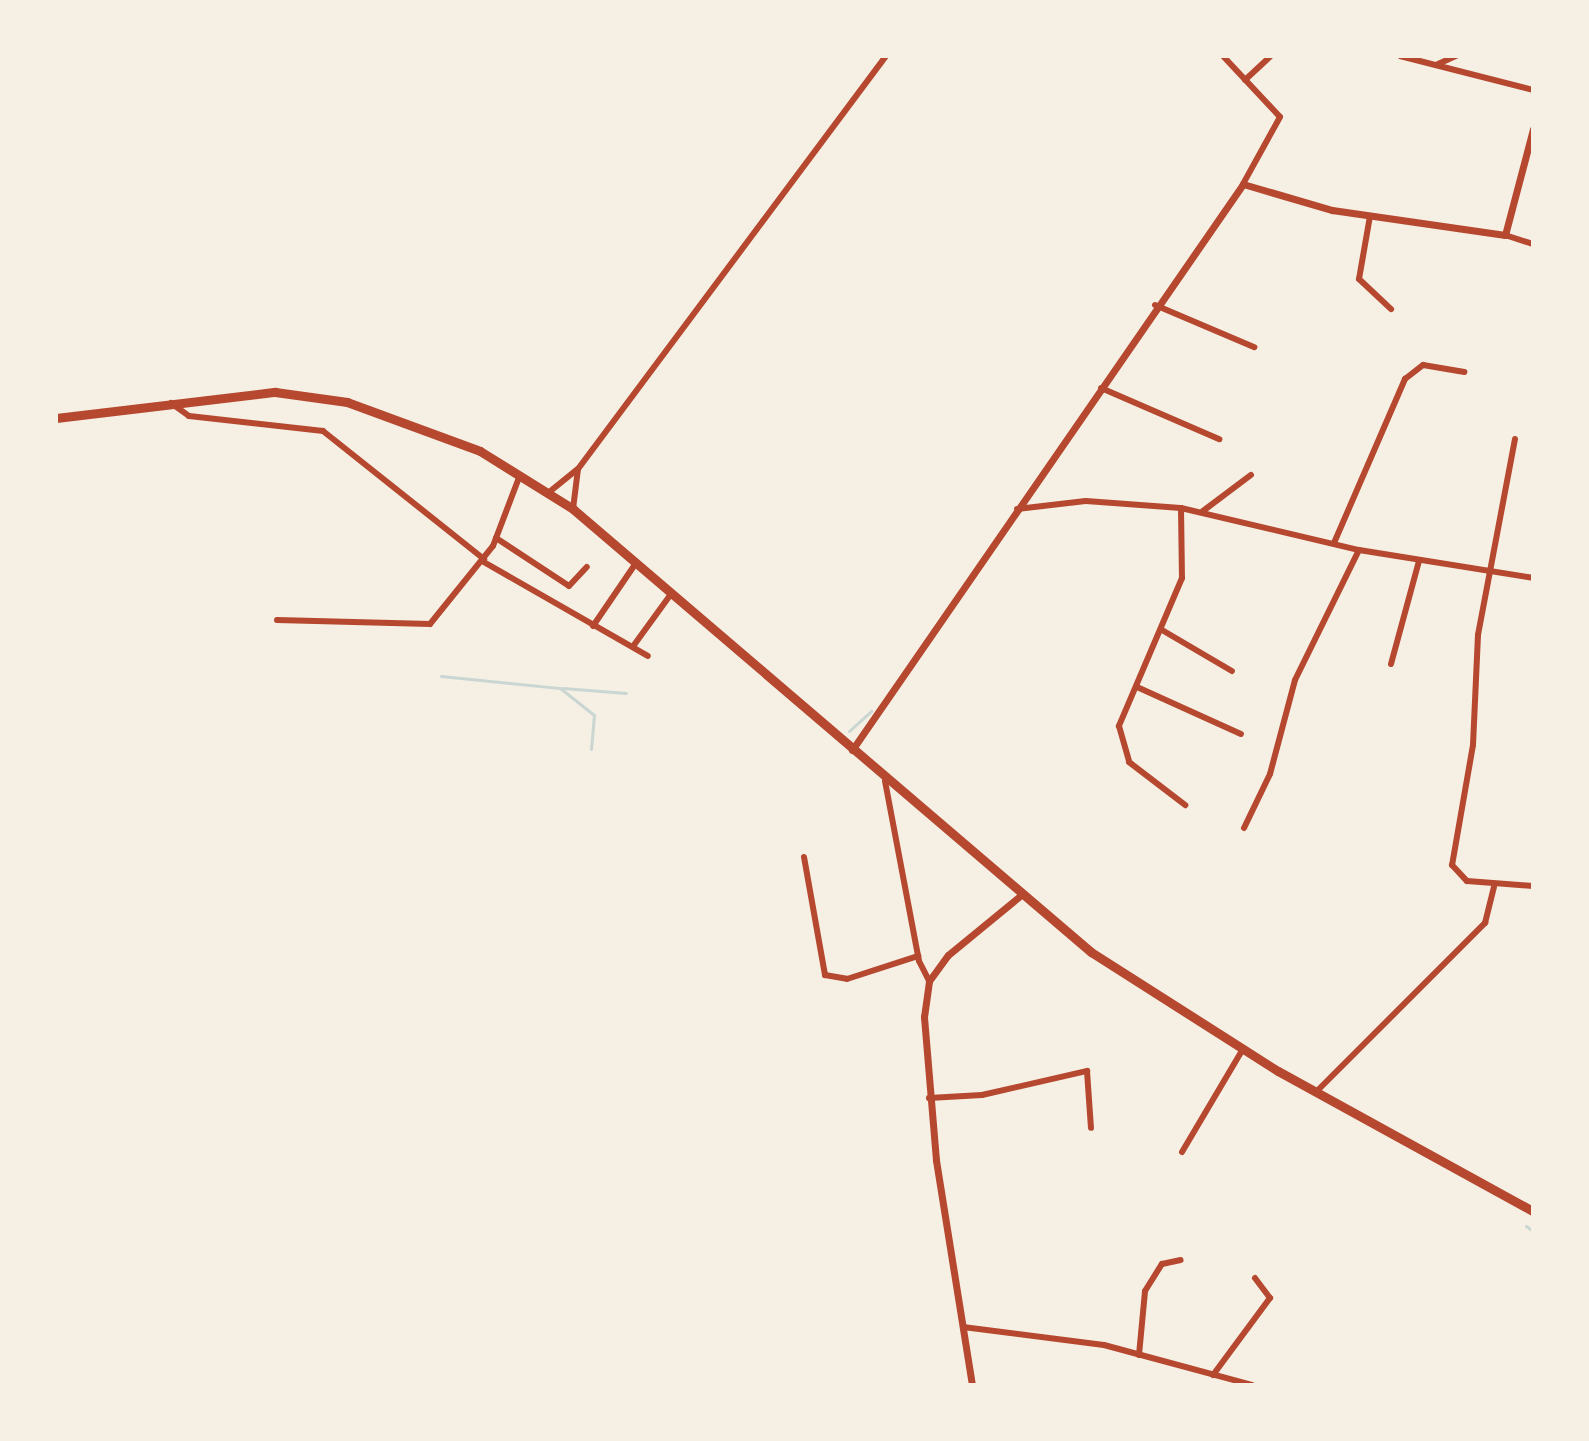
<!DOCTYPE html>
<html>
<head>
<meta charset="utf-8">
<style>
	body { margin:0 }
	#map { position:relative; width:1589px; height:1441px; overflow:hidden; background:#f6efe4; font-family:Rubik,sans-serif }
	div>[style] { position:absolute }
	.stream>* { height:3px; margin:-1.5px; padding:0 1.5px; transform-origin:1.5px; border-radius:1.5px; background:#c9d6d2 }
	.minor>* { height:6px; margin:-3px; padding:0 3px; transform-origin:3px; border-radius:3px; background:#b5482f }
	.tertiary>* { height:7px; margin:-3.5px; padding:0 3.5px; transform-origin:3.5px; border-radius:3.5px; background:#b5482f }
	.primary>* { height:9px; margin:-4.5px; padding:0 4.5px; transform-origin:4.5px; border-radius:4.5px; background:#b5482f }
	span { translate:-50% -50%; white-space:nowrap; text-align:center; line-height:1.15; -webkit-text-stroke:8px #f6efe4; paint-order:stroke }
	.frame { position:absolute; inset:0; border:58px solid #f6efe4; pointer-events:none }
</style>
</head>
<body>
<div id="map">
	<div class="stream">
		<i style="left:441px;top:676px;width:120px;rotate:5.8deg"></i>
		<i style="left:560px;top:688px;width:43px;rotate:38.5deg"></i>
		<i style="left:594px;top:715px;width:34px;rotate:95deg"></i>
		<i style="left:563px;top:688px;width:63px;rotate:4.5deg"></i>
		<i style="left:849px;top:731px;width:30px;rotate:-42deg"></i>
		<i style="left:1526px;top:1226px;width:9px;rotate:36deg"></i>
	</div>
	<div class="minor">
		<i style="left:1223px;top:56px;width:83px;rotate:46.9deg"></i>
		<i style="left:1280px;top:117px;width:77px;rotate:118.9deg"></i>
		<i style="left:1400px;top:56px;width:137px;rotate:14.3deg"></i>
		<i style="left:1438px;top:64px;width:20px;rotate:-24deg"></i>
		<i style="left:1245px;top:80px;width:35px;rotate:-43deg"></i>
		<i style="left:1370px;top:216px;width:64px;rotate:99.9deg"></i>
		<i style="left:1359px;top:279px;width:44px;rotate:43.2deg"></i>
		<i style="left:1505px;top:235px;width:29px;rotate:18deg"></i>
		<i style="left:1155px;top:305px;width:108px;rotate:23deg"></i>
		<i style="left:1101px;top:388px;width:129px;rotate:23.4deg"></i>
		<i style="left:171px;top:403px;width:22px;rotate:36deg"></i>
		<i style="left:189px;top:416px;width:135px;rotate:6.4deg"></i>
		<i style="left:323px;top:431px;width:206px;rotate:38.5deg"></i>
		<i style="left:1515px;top:439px;width:199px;rotate:100.7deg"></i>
		<i style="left:1478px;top:635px;width:110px;rotate:92.6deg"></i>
		<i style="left:1473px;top:745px;width:122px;rotate:99.9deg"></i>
		<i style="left:1452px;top:865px;width:22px;rotate:47deg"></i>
		<i style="left:1467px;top:881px;width:66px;rotate:4.3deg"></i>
		<i style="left:548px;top:493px;width:38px;rotate:-39deg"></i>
		<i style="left:578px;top:469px;width:515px;rotate:-53.29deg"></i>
		<i style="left:1181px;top:508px;width:70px;rotate:89.2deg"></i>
		<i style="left:1182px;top:578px;width:161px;rotate:113.1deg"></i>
		<i style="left:1119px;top:726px;width:37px;rotate:74deg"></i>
		<i style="left:1129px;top:762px;width:71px;rotate:37.5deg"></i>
		<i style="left:573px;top:509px;width:40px;rotate:-82.9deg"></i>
		<i style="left:1017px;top:509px;width:69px;rotate:-6.6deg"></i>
		<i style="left:1086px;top:501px;width:95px;rotate:4.2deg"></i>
		<i style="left:1181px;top:508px;width:183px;rotate:13.3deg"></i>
		<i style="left:1359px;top:550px;width:176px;rotate:9.1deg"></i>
		<i style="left:1203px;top:511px;width:60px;rotate:-36.9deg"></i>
		<i style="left:496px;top:538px;width:87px;rotate:33.3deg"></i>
		<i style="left:569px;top:586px;width:26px;rotate:-47deg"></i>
		<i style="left:1334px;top:543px;width:179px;rotate:-66.6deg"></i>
		<i style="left:1405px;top:379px;width:23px;rotate:-38deg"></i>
		<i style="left:1423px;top:365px;width:42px;rotate:9.7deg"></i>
		<i style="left:482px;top:561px;width:191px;rotate:29.8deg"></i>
		<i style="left:277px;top:620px;width:153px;rotate:1.5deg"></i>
		<i style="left:430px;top:624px;width:100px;rotate:-51.1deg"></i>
		<i style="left:493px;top:546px;width:76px;rotate:-69.2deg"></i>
		<i style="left:593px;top:626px;width:76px;rotate:-55.7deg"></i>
		<i style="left:1162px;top:630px;width:81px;rotate:30.4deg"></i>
		<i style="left:634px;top:645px;width:63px;rotate:-54deg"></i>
		<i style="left:1391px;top:664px;width:107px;rotate:-74.8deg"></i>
		<i style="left:1137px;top:687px;width:114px;rotate:24.3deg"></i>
		<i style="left:885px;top:781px;width:183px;rotate:79.3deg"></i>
		<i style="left:919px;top:961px;width:22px;rotate:63deg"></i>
		<i style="left:1244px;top:828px;width:60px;rotate:-64.3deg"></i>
		<i style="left:1270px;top:774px;width:97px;rotate:-75.1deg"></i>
		<i style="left:1295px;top:680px;width:145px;rotate:-63.8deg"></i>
		<i style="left:804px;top:857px;width:120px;rotate:79.9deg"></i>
		<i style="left:825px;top:975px;width:22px;rotate:10deg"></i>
		<i style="left:847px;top:979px;width:75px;rotate:-17.9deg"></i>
		<i style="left:1317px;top:1091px;width:238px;rotate:-45deg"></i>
		<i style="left:1485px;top:923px;width:37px;rotate:-76deg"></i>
		<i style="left:929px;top:1098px;width:53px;rotate:-3.2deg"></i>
		<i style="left:982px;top:1095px;width:108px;rotate:-12.9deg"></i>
		<i style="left:1087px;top:1071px;width:57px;rotate:86deg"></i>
		<i style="left:1182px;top:1152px;width:120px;rotate:-59.4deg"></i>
		<i style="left:963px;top:1327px;width:142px;rotate:7.3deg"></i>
		<i style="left:1104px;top:1345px;width:153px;rotate:15.1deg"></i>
		<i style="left:1139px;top:1355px;width:64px;rotate:-84.6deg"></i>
		<i style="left:1145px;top:1291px;width:32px;rotate:-58deg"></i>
		<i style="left:1162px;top:1264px;width:19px;rotate:-12deg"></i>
		<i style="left:1213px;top:1375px;width:96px;rotate:-53.5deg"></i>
		<i style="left:1270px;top:1298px;width:25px;rotate:-127deg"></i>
	</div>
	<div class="tertiary">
		<i style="left:852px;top:750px;width:688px;rotate:-55.36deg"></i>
		<i style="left:1243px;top:184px;width:93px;rotate:16.3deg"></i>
		<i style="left:1332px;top:210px;width:175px;rotate:8.2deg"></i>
		<i style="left:1505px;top:235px;width:110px;rotate:-75.2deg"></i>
		<i style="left:972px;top:1385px;width:228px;rotate:-99.1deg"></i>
		<i style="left:936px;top:1160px;width:144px;rotate:-94.8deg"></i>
		<i style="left:924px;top:1017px;width:36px;rotate:-82deg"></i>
		<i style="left:929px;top:981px;width:32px;rotate:-54deg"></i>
		<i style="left:948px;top:955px;width:94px;rotate:-39.4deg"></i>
	</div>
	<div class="primary">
		<i style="left:56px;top:418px;width:221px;rotate:-6.8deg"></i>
		<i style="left:275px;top:392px;width:73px;rotate:7.9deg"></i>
		<i style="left:347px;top:402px;width:142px;rotate:20.2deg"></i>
		<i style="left:480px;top:451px;width:110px;rotate:31.9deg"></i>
		<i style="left:573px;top:509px;width:682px;rotate:40.54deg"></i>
		<i style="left:1091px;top:952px;width:222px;rotate:32.5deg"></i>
		<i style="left:1278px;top:1071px;width:291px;rotate:28.8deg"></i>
	</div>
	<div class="frame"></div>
</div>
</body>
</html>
